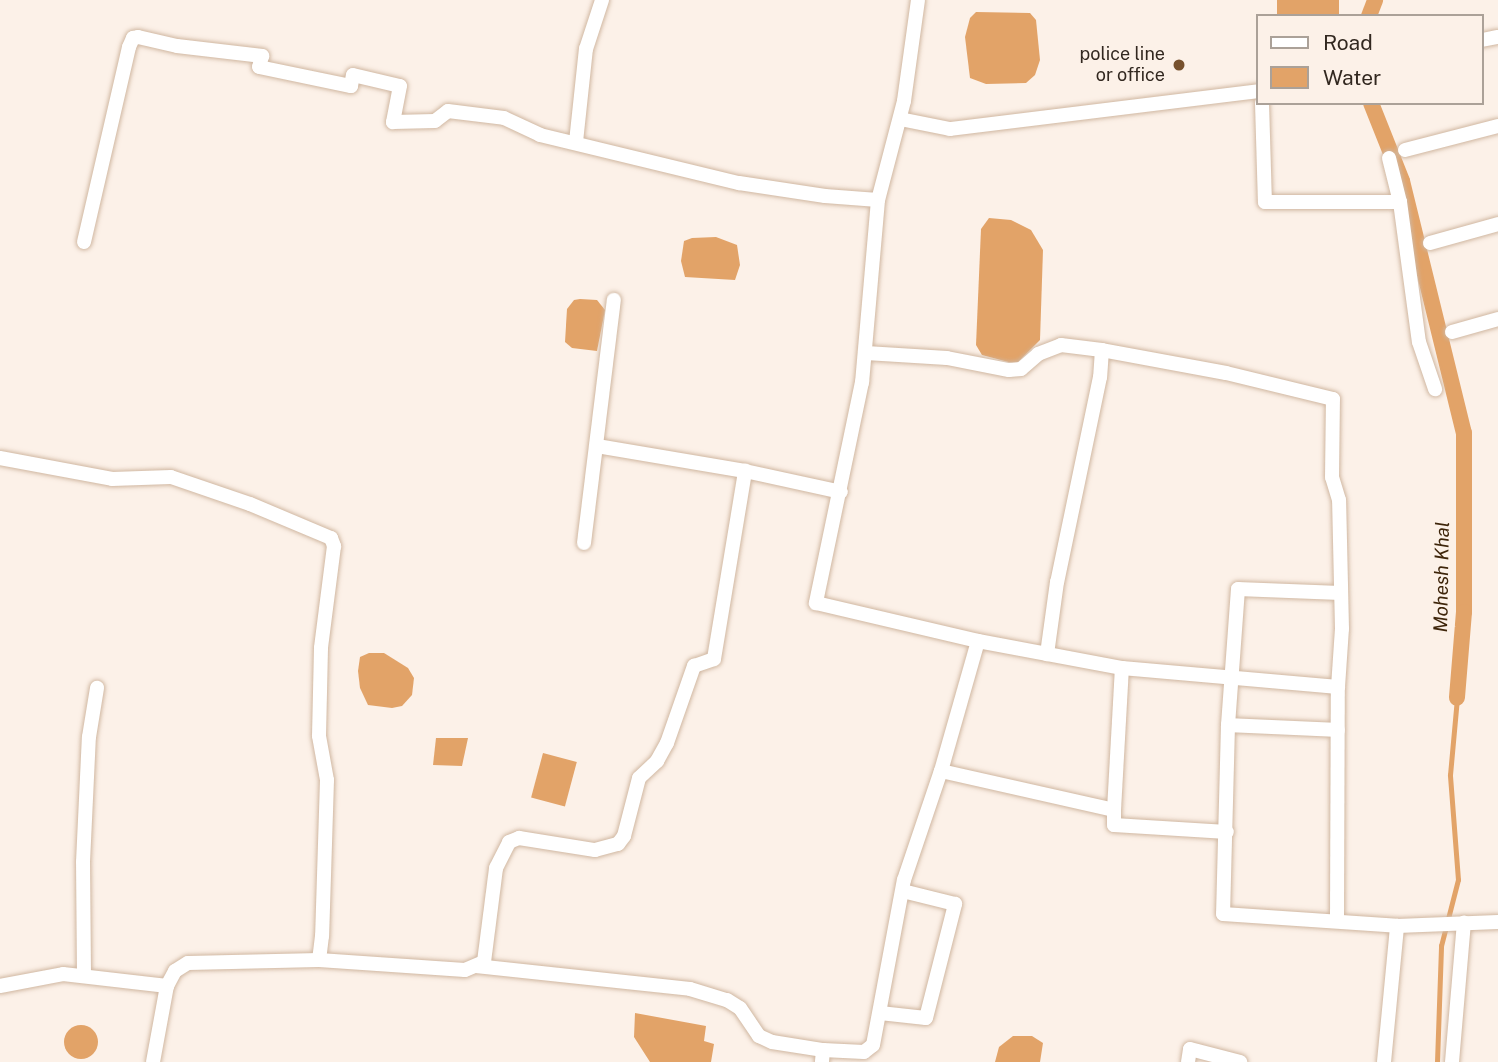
<!DOCTYPE html>
<html>
<head>
<meta charset="utf-8">
<style>
	body { margin:0 }
	#map { position:relative; width:1498px; height:1062px; overflow:hidden; background:#fcf1e8; font-family:"Public Sans",sans-serif }
	div>[style] { position:absolute }
	.water>* { inset:0; background:#e2a368; transform-origin:0 0 }
	.round { border-radius:50% }
	.stream>* { height:4.5px; margin:-2.25px; padding:0 2.25px; transform-origin:2.25px; border-radius:2.25px; background:#e2a368 }
	.canal>* { height:16px; margin:-8px; padding:0 8px; transform-origin:8px; border-radius:8px; background:#e2a368 }
	.roads { filter:drop-shadow(0 0 2px #d0b7a1) drop-shadow(0 0 2px #d0b7a1) }
	.minor>* { height:14px; margin:-7px; padding:0 7px; transform-origin:7px; border-radius:7px; background:#fff }
	.dots>* { width:19px; height:19px; translate:-50% -50%; box-sizing:border-box; border:4px solid #fcf1e8; border-radius:50% }
	span { translate:-50% -50%; white-space:nowrap; text-align:center; line-height:1.15; -webkit-text-stroke:7px #fcf1e8; paint-order:stroke }
	.poi-label { font-size:18px; color:#322820 }
	.right { translate:-100% -50%; text-align:right }
	.water-label { font-size:19px; color:#3e250a; font-style:italic }
	.legend { position:absolute; left:1256px; top:14px; width:228px; height:91px; box-sizing:border-box; background:#fcf1e8; border:2px solid #aba198; margin:0; padding:9px 12px; list-style:none; font-size:21px; color:#322820 }
	.legend li { display:flex; align-items:center; gap:14px; height:35px }
	.legend b { width:35px; border:2px solid #aba198 }
</style>
</head>
<body>
<div id="map">
	<div class="water">
		<i style="left:1277px;top:0;width:62px;height:16px"></i>
		<i style="clip-path:polygon(976px 12px,1030px 13px,1036px 20px,1040px 60px,1035px 75px,1026px 83px,986px 84px,970px 78px,965px 37px,970px 18px)"></i>
		<i style="clip-path:polygon(989px 218px,1011px 220px,1031px 230px,1043px 250px,1040px 340px,1016px 364px,982px 355px,976px 345px,981px 229px)"></i>
		<i style="clip-path:polygon(716px 237px,737px 245px,740px 265px,735px 280px,685px 277px,681px 261px,684px 241px,692px 238px)"></i>
		<i style="clip-path:polygon(580px 299px,597px 300px,605px 310px,597px 351px,572px 348px,565px 342px,567px 309px,574px 300px)"></i>
		<i style="clip-path:polygon(369px 653px,384px 653px,408px 668px,414px 678px,412px 695px,402px 706px,392px 708px,368px 705px,360px 688px,358px 671px,360px 657px)"></i>
		<i style="clip-path:polygon(436px 738px,468px 738px,462px 766px,433px 765px)"></i>
		<i style="left:543px;top:753px;width:35px;height:46px;rotate:15deg"></i>
		<i style="clip-path:polygon(635px 1013px,706px 1026px,704px 1041px,714px 1044px,711px 1062px,650px 1062px,634px 1037px)"></i>
		<i class="round" style="left:64px;top:1025px;width:34px;height:34px"></i>
		<i style="clip-path:polygon(1013px 1036px,1032px 1036px,1043px 1043px,1040px 1062px,995px 1062px,999px 1047px)"></i>
	</div>
	<div class="stream">
		<i style="left:1437px;top:1062px;width:116px;rotate:-88deg"></i>
		<i style="left:1441px;top:946px;width:68px;rotate:-75.6deg"></i>
		<i style="left:1458px;top:880px;width:105px;rotate:-94.4deg"></i>
		<i style="left:1450px;top:775px;width:77px;rotate:-84.8deg"></i>
	</div>
	<div class="canal">
		<i style="left:1369px;top:16px;width:17px;rotate:-69deg"></i>
		<i style="left:1371px;top:103px;width:84px;rotate:68.3deg"></i>
		<i style="left:1402px;top:181px;width:260px;rotate:76.2deg"></i>
		<i style="left:1464px;top:433px;width:179px;rotate:90deg"></i>
		<i style="left:1464px;top:612px;width:86px;rotate:94.7deg"></i>
	</div>
	<div class="roads">
		<div class="minor">
			<i style="left:918px;top:0;width:102px;rotate:97.9deg"></i>
			<i style="left:904px;top:101px;width:102px;rotate:104.7deg"></i>
			<i style="left:878px;top:200px;width:183px;rotate:95deg"></i>
			<i style="left:862px;top:382px;width:226px;rotate:101.8deg"></i>
			<i style="left:816px;top:603px;width:166px;rotate:13.2deg"></i>
			<i style="left:978px;top:641px;width:147px;rotate:10.6deg"></i>
			<i style="left:1122px;top:668px;width:217px;rotate:5deg"></i>
			<i style="left:1338px;top:687px;width:58px;rotate:-86.1deg"></i>
			<i style="left:1342px;top:629px;width:129px;rotate:-91.3deg"></i>
			<i style="left:1339px;top:500px;width:24px;rotate:-107deg"></i>
			<i style="left:1332px;top:477px;width:78px;rotate:-89.3deg"></i>
			<i style="left:1333px;top:399px;width:110px;rotate:-166.3deg"></i>
			<i style="left:1226px;top:373px;width:126px;rotate:-169.5deg"></i>
			<i style="left:1102px;top:350px;width:27px;rotate:94deg"></i>
			<i style="left:1100px;top:377px;width:209px;rotate:101.8deg"></i>
			<i style="left:1057px;top:582px;width:73px;rotate:97.9deg"></i>
			<i style="left:1482px;top:40px;width:16px;rotate:-11deg"></i>
			<i style="left:1262px;top:103px;width:99px;rotate:88.3deg"></i>
			<i style="left:1265px;top:202px;width:135px"></i>
			<i style="left:900px;top:119px;width:51px;rotate:11.3deg"></i>
			<i style="left:950px;top:129px;width:310px;rotate:-7deg"></i>
			<i style="left:576px;top:142px;width:94px;rotate:-83.9deg"></i>
			<i style="left:586px;top:49px;width:52px;rotate:-71.9deg"></i>
			<i style="left:1405px;top:150px;width:96px;rotate:-14.5deg"></i>
			<i style="left:1389px;top:158px;width:45px;rotate:76deg"></i>
			<i style="left:1400px;top:202px;width:141px;rotate:82.3deg"></i>
			<i style="left:1419px;top:342px;width:50px;rotate:71.2deg"></i>
			<i style="left:84px;top:242px;width:200px;rotate:-77deg"></i>
			<i style="left:129px;top:47px;width:10px;rotate:-66deg"></i>
			<i style="left:133px;top:38px;width:5px;rotate:-11deg"></i>
			<i style="left:138px;top:37px;width:40px;rotate:13deg"></i>
			<i style="left:177px;top:46px;width:86px;rotate:6.7deg"></i>
			<i style="left:262px;top:56px;width:11px;rotate:105deg"></i>
			<i style="left:259px;top:67px;width:94px;rotate:11.7deg"></i>
			<i style="left:351px;top:86px;width:11px;rotate:-80deg"></i>
			<i style="left:353px;top:75px;width:48px;rotate:13.2deg"></i>
			<i style="left:400px;top:86px;width:37px;rotate:101deg"></i>
			<i style="left:393px;top:122px;width:42px;rotate:-1.4deg"></i>
			<i style="left:435px;top:121px;width:16px;rotate:-38deg"></i>
			<i style="left:448px;top:111px;width:56px;rotate:7.1deg"></i>
			<i style="left:504px;top:118px;width:40px;rotate:25deg"></i>
			<i style="left:540px;top:135px;width:205px;rotate:13.6deg"></i>
			<i style="left:739px;top:183px;width:87px;rotate:8.6deg"></i>
			<i style="left:825px;top:196px;width:53px;rotate:4.3deg"></i>
			<i style="left:1430px;top:243px;width:71px;rotate:-15.6deg"></i>
			<i style="left:1452px;top:332px;width:48px;rotate:-15.8deg"></i>
			<i style="left:866px;top:353px;width:81px;rotate:3.5deg"></i>
			<i style="left:947px;top:358px;width:63px;rotate:11deg"></i>
			<i style="left:1009px;top:370px;width:12px;rotate:-5deg"></i>
			<i style="left:1021px;top:369px;width:23px;rotate:-41deg"></i>
			<i style="left:1038px;top:354px;width:25px;rotate:-21deg"></i>
			<i style="left:1061px;top:345px;width:41px;rotate:7deg"></i>
			<i style="left:597px;top:446px;width:150px;rotate:9.6deg"></i>
			<i style="left:745px;top:471px;width:98px;rotate:12.3deg"></i>
			<i style="left:0;top:458px;width:114px;rotate:10.6deg"></i>
			<i style="left:112px;top:479px;width:59px;rotate:-1.9deg"></i>
			<i style="left:171px;top:477px;width:83px;rotate:18.9deg"></i>
			<i style="left:250px;top:504px;width:88px;rotate:22.8deg"></i>
			<i style="left:331px;top:538px;width:9px;rotate:69deg"></i>
			<i style="left:334px;top:546px;width:103px;rotate:97.3deg"></i>
			<i style="left:321px;top:648px;width:88px;rotate:91.3deg"></i>
			<i style="left:319px;top:736px;width:45px;rotate:79.7deg"></i>
			<i style="left:327px;top:780px;width:156px;rotate:91.8deg"></i>
			<i style="left:322px;top:936px;width:24px;rotate:97deg"></i>
			<i style="left:584px;top:543px;width:245px;rotate:-83deg"></i>
			<i style="left:1340px;top:593px;width:102px;rotate:-177.8deg"></i>
			<i style="left:1238px;top:589px;width:136px;rotate:94.2deg"></i>
			<i style="left:1228px;top:725px;width:189px;rotate:91.5deg"></i>
			<i style="left:1223px;top:914px;width:174px;rotate:3.9deg"></i>
			<i style="left:1397px;top:926px;width:101px;rotate:-2.3deg"></i>
			<i style="left:1228px;top:725px;width:110px;rotate:2.6deg"></i>
			<i style="left:941px;top:771px;width:135px;rotate:-74.1deg"></i>
			<i style="left:1114px;top:810px;width:142px;rotate:-86.8deg"></i>
			<i style="left:1337px;top:921px;width:234px;rotate:-89.8deg"></i>
			<i style="left:476px;top:966px;width:215px;rotate:6.1deg"></i>
			<i style="left:690px;top:989px;width:39px;rotate:17deg"></i>
			<i style="left:727px;top:1000px;width:15px;rotate:32deg"></i>
			<i style="left:740px;top:1008px;width:34px;rotate:56deg"></i>
			<i style="left:759px;top:1036px;width:14px;rotate:25deg"></i>
			<i style="left:772px;top:1042px;width:52px;rotate:8.9deg"></i>
			<i style="left:823px;top:1050px;width:12px;rotate:95deg"></i>
			<i style="left:84px;top:974px;width:112px;rotate:-90.5deg"></i>
			<i style="left:83px;top:862px;width:125px;rotate:-87.3deg"></i>
			<i style="left:89px;top:737px;width:50px;rotate:-80.7deg"></i>
			<i style="left:0;top:986px;width:64px;rotate:-10.8deg"></i>
			<i style="left:63px;top:974px;width:105px;rotate:6.6deg"></i>
			<i style="left:880px;top:1013px;width:46px;rotate:6.2deg"></i>
			<i style="left:926px;top:1018px;width:118px;rotate:-75.7deg"></i>
			<i style="left:955px;top:904px;width:54px;rotate:-166deg"></i>
			<i style="left:823px;top:1050px;width:41px;rotate:2.8deg"></i>
			<i style="left:864px;top:1052px;width:11px;rotate:-38deg"></i>
			<i style="left:873px;top:1045px;width:168px;rotate:-79.4deg"></i>
			<i style="left:904px;top:880px;width:115px;rotate:-71.3deg"></i>
			<i style="left:941px;top:771px;width:177px;rotate:12.7deg"></i>
			<i style="left:1114px;top:810px;width:15px;rotate:90deg"></i>
			<i style="left:1114px;top:825px;width:113px;rotate:3.5deg"></i>
			<i style="left:153px;top:1062px;width:77px;rotate:-79.6deg"></i>
			<i style="left:167px;top:986px;width:17px;rotate:-62deg"></i>
			<i style="left:175px;top:971px;width:15px;rotate:-32deg"></i>
			<i style="left:188px;top:963px;width:131px;rotate:-1.3deg"></i>
			<i style="left:319px;top:960px;width:146px;rotate:3.9deg"></i>
			<i style="left:465px;top:970px;width:21px;rotate:-23deg"></i>
			<i style="left:484px;top:962px;width:95px;rotate:-82.7deg"></i>
			<i style="left:496px;top:868px;width:29px;rotate:-63deg"></i>
			<i style="left:509px;top:842px;width:11px;rotate:-22deg"></i>
			<i style="left:519px;top:838px;width:77px;rotate:9deg"></i>
			<i style="left:595px;top:850px;width:24px;rotate:-15deg"></i>
			<i style="left:618px;top:844px;width:10px;rotate:-53deg"></i>
			<i style="left:624px;top:836px;width:60px;rotate:-75.5deg"></i>
			<i style="left:639px;top:778px;width:25px;rotate:-43deg"></i>
			<i style="left:657px;top:761px;width:21px;rotate:-61deg"></i>
			<i style="left:667px;top:743px;width:82px;rotate:-70.7deg"></i>
			<i style="left:694px;top:666px;width:21px;rotate:-19deg"></i>
			<i style="left:714px;top:659px;width:191px;rotate:-80.6deg"></i>
			<i style="left:1188px;top:1062px;width:13px;rotate:-81deg"></i>
			<i style="left:1190px;top:1049px;width:52px;rotate:14.6deg"></i>
			<i style="left:1384px;top:1062px;width:137px;rotate:-84.5deg"></i>
			<i style="left:1452px;top:1062px;width:140px;rotate:-85.1deg"></i>
		</div>
	</div>
	<div class="dots">
		<i style="left:1179px;top:65px;background:#77512d"></i>
	</div>
	<div class="poi-label">
		<span class="right" style="left:1165px;top:65px">police line<br>or office</span>
	</div>
	<div class="water-label">
		<span style="left:1442px;top:577px;rotate:-89deg">Mohesh Khal</span>
	</div>
	<ul class="legend">
	<li><b style="height:9px;background:#fff"></b>Road</li>
	<li><b style="height:19px;background:#e2a368"></b>Water</li>
	</ul>
</div>
</body>
</html>
